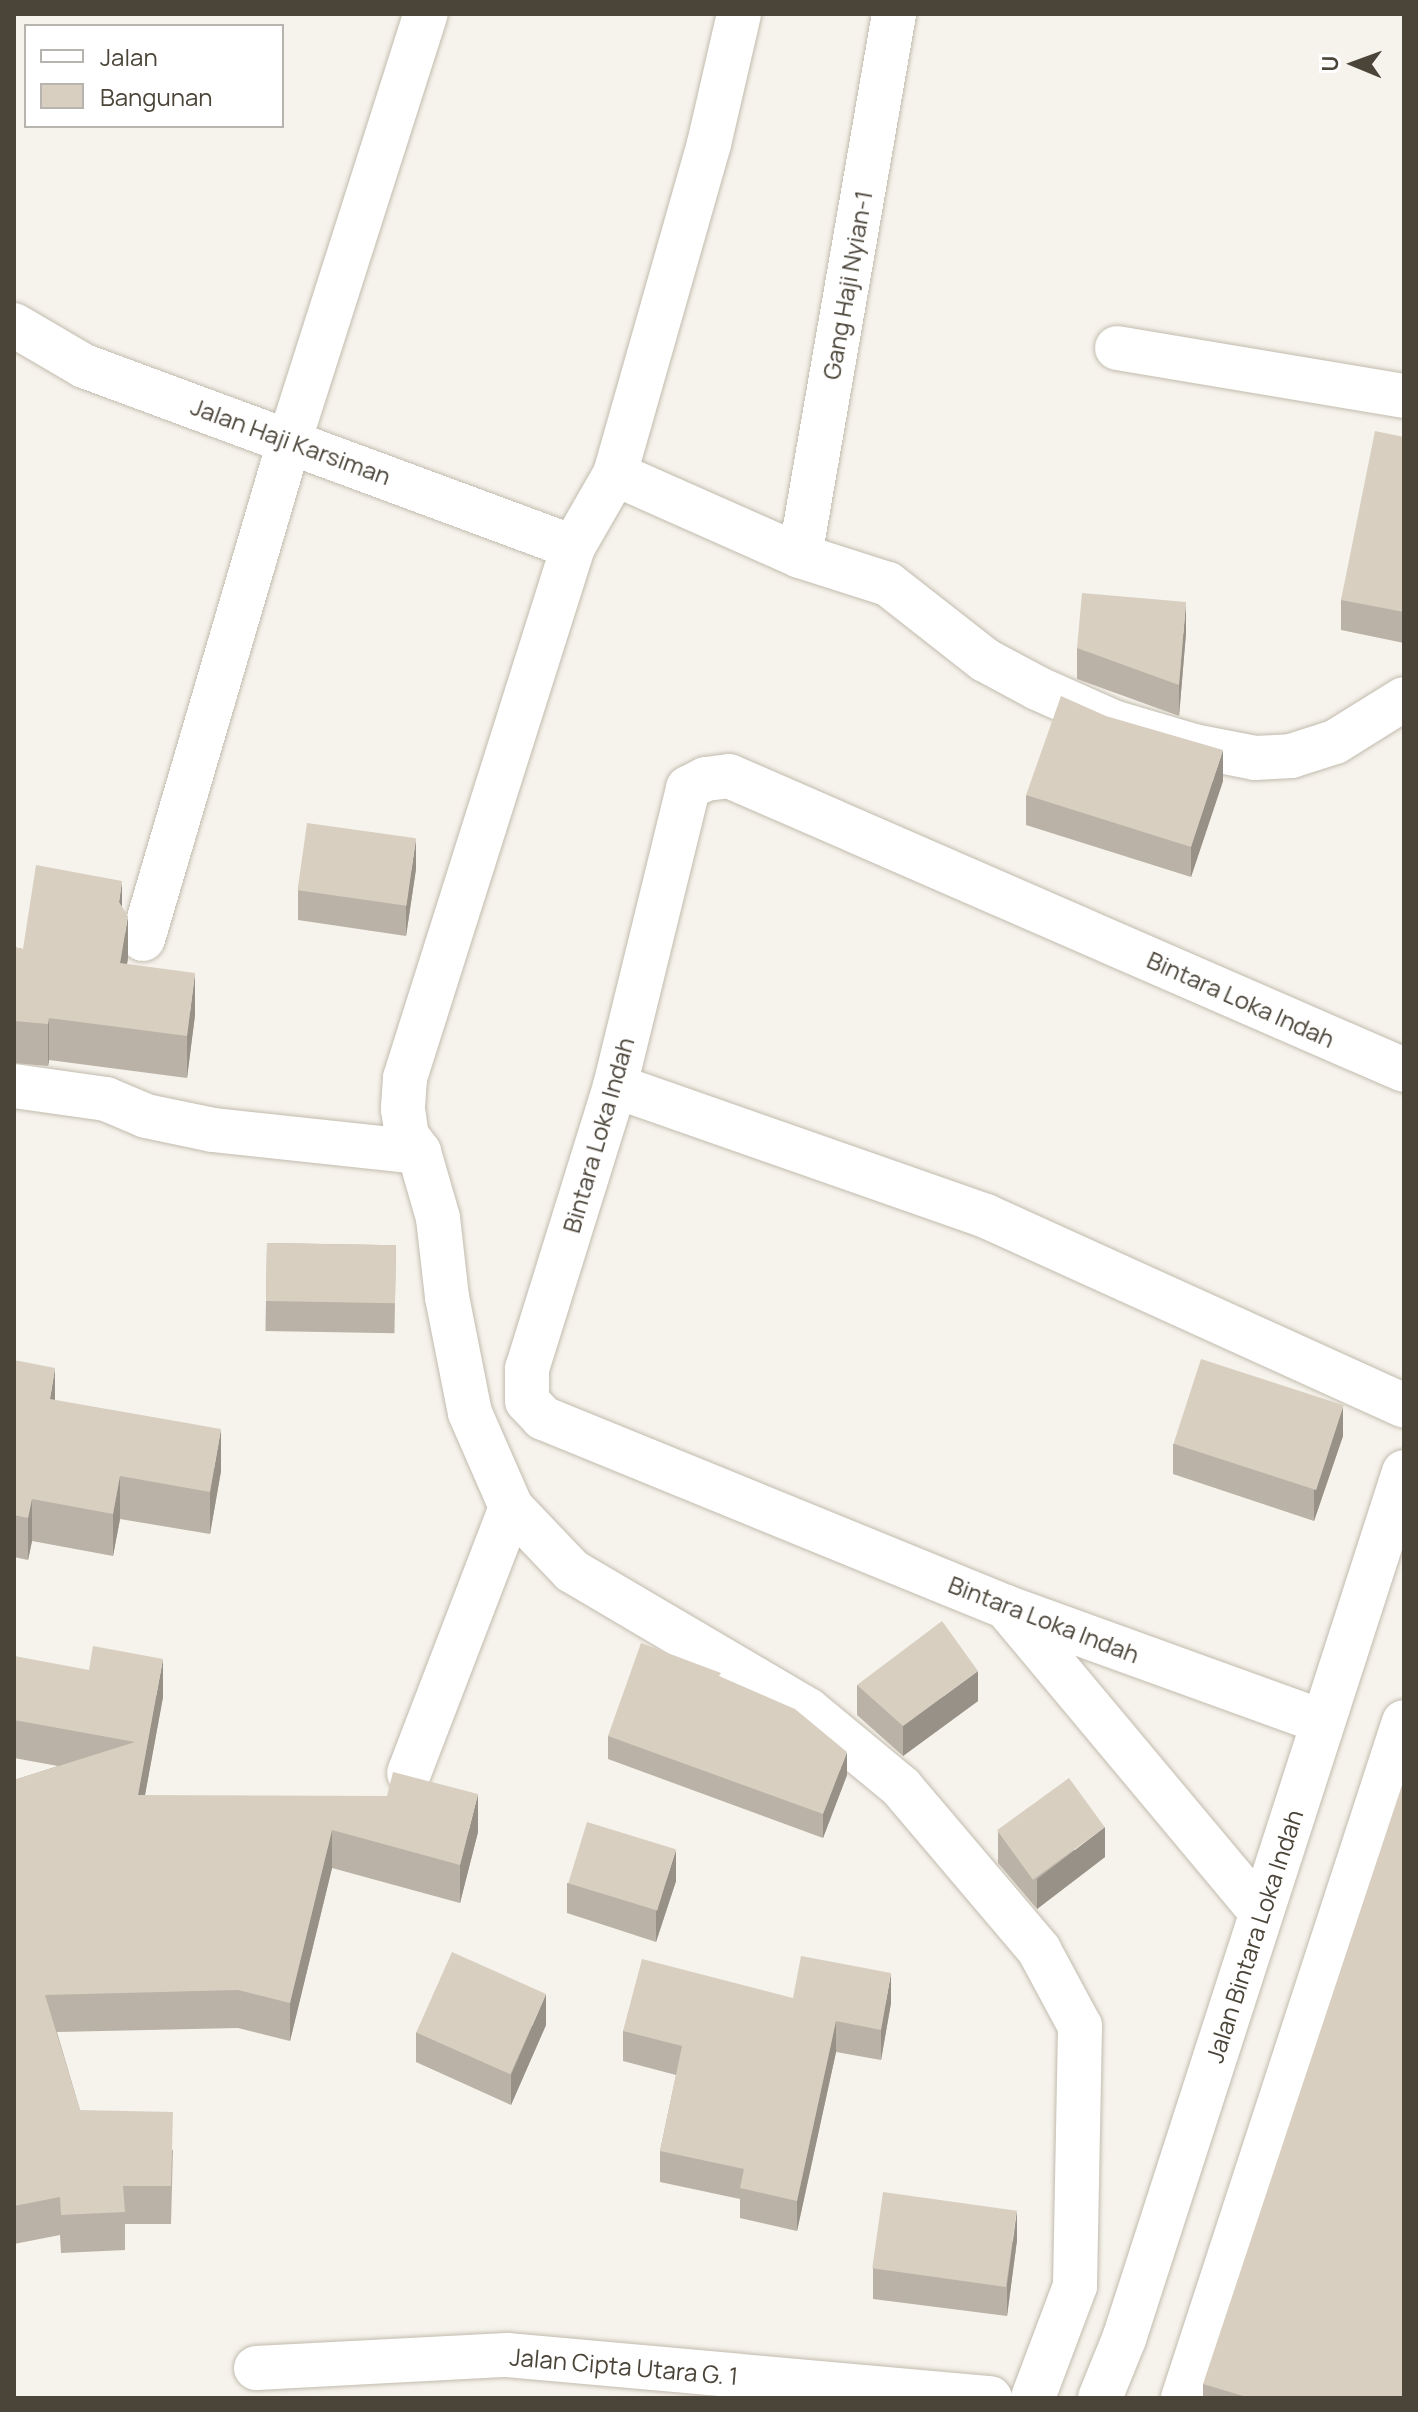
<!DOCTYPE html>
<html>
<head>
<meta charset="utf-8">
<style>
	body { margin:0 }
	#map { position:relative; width:1418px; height:2412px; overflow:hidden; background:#f6f3ec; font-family:Manrope,sans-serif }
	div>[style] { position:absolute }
	.roads { filter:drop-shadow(0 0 2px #c2bbae) drop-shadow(0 0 2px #c2bbae) }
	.street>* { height:44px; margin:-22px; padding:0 22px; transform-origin:22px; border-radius:22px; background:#fff }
	.wall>* { inset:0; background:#bab2a6; transform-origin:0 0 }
	.shaded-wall>* { inset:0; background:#979187 }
	.building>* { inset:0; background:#d8cfc1; transform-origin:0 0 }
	span { translate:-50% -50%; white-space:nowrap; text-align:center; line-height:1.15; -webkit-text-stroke:6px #fff; paint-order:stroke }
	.street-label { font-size:24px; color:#4b4439 }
	.frame { position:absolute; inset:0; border:16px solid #4b4439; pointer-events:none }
	.legend { position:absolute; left:24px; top:24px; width:260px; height:104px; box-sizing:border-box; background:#fff; border:2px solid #b7b4b0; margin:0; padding:10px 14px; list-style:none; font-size:24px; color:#4b4439 }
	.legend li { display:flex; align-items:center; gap:16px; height:40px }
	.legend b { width:40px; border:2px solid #b7b4b0 }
	.north { position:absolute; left:1314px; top:24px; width:80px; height:80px; -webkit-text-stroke:6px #fff; paint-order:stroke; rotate:271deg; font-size:22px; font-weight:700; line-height:32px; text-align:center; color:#4b4439 }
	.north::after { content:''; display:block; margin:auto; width:28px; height:36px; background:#4b4439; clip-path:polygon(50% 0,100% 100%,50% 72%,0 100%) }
</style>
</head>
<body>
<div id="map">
	<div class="roads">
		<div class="street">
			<i style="left:739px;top:14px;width:133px;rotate:103deg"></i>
			<i style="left:709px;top:144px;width:343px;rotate:105.9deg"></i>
			<i style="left:615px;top:474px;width:84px;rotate:119.9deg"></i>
			<i style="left:573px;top:547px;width:557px;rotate:107.56deg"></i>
			<i style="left:405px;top:1078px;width:31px;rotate:94deg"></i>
			<i style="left:403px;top:1109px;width:27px;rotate:82deg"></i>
			<i style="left:407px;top:1136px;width:20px;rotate:53deg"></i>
			<i style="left:419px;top:1152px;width:69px;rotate:73.9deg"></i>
			<i style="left:438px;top:1218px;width:80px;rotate:83.5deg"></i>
			<i style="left:447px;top:1297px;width:118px;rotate:78.8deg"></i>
			<i style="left:470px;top:1413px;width:103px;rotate:66.4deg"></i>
			<i style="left:511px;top:1507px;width:88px;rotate:46.4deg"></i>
			<i style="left:572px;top:1571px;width:274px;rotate:30.5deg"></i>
			<i style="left:808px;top:1710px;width:121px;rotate:39.6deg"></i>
			<i style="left:901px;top:1787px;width:214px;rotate:49.7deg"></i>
			<i style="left:1039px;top:1950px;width:86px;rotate:61.7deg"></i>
			<i style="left:1080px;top:2026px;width:260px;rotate:91.1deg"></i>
			<i style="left:1075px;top:2286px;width:120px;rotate:110.6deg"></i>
			<i style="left:14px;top:325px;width:81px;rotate:30.4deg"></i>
			<i style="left:84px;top:366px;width:521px;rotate:20.31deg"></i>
			<i style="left:1117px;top:348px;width:291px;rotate:9.5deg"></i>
			<i style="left:615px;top:474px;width:202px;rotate:23.9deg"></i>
			<i style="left:800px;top:556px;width:92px;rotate:17.7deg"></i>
			<i style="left:888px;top:584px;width:123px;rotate:38.1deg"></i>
			<i style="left:985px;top:660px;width:59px;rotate:28.3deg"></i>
			<i style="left:1037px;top:688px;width:83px;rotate:24.1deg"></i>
			<i style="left:1113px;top:722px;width:84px;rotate:16.5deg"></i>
			<i style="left:1194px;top:746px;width:62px;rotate:11.1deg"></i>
			<i style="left:1255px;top:758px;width:36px;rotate:-3deg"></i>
			<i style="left:1291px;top:756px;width:46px;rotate:-17.7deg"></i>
			<i style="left:1335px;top:742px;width:81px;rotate:-31.9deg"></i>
			<i style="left:800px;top:556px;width:550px;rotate:-80.16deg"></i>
			<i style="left:143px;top:939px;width:521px;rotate:-73.62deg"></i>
			<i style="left:290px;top:439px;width:446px;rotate:-72.3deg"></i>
			<i style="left:14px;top:1086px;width:93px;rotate:8deg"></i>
			<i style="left:106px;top:1099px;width:43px;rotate:23deg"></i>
			<i style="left:146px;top:1116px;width:68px;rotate:11.8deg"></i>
			<i style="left:213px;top:1130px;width:207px;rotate:6.1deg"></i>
			<i style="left:615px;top:1086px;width:393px;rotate:19.3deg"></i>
			<i style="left:986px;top:1216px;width:459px;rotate:24.4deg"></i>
			<i style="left:1006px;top:1607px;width:398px;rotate:50.1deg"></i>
			<i style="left:1323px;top:1722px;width:337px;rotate:-160.1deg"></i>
			<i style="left:1006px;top:1607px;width:500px;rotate:-157.79deg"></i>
			<i style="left:543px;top:1418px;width:23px;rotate:-133deg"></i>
			<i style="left:527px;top:1401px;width:32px;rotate:-90deg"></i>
			<i style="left:527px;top:1369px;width:296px;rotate:-72.7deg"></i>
			<i style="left:615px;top:1086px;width:307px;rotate:-76.2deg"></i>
			<i style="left:688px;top:788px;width:20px;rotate:-27deg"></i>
			<i style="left:706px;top:779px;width:23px;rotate:-7deg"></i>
			<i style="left:729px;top:776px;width:736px;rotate:23.54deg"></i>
			<i style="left:409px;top:1773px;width:285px;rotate:-69deg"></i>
			<i style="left:256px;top:2368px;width:251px;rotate:-3deg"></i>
			<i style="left:507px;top:2355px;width:485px;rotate:5.1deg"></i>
			<i style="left:1100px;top:2398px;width:64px;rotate:-67.9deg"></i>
			<i style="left:1124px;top:2339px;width:911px;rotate:-72.1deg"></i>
			<i style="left:1183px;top:2398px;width:711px;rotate:-71.9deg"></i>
		</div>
	</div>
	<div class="wall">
		<i style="clip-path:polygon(1404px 437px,1404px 643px,1341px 630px,1341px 600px)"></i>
		<i style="clip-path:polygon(1186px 633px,1179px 716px,1077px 679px,1077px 648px)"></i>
		<i style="clip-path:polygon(1223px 781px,1191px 877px,1026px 825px,1026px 795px)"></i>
		<i style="clip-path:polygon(416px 869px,406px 936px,298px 920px,298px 890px)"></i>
		<i style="clip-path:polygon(122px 907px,128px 958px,127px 964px,195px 1015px,187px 1078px,49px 1060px,48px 1066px,14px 1063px,14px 947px,23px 949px)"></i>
		<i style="left:267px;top:1243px;width:129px;height:88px;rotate:1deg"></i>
		<i style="clip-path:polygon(14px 1360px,55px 1400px,221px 1471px,210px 1534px,120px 1519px,113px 1556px,32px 1541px,28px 1560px,14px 1557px)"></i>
		<i style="clip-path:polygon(1343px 1436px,1314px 1521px,1173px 1474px,1173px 1444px)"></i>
		<i style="clip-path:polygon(14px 1656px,163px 1697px,145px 1795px,478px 1832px,460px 1903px,332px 1868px,290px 2041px,238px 2028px,57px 2032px,80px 2110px,173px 2150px,171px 2224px,125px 2224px,125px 2250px,61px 2253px,60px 2235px,14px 2244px,14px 1780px,58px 1766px,14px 1758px)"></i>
		<i style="clip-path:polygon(721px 1677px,847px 1775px,823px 1838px,608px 1759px,608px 1736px)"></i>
		<i style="clip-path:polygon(857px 1685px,978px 1701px,903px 1756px,857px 1715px)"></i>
		<i style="clip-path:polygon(998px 1832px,1105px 1857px,1037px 1909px,998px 1863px)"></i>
		<i style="clip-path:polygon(676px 1881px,656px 1942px,567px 1913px,567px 1883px)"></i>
		<i style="clip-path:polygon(891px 2003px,881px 2060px,836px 2052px,797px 2231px,740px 2218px,740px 2199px,660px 2182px,660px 2151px,676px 2075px,623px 2061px,623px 2031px)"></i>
		<i style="clip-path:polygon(546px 2025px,511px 2105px,416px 2062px,416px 2032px)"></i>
		<i style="clip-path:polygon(1017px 2240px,1007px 2316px,873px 2299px,873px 2268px)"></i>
		<i style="clip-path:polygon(1203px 2384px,1404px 2398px,1203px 2398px)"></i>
	</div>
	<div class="shaded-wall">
		<i style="clip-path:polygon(1186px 602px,1186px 633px,1179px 716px,1179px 685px)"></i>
		<i style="clip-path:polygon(1223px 750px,1223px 781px,1191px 877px,1191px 847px)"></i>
		<i style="clip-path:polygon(416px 839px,416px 869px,406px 936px,406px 906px)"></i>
		<i style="clip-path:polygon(122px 881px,122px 923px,119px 902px)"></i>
		<i style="clip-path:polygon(128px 916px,128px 958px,120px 1005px,120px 963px)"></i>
		<i style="clip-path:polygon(195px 973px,195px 1015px,187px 1078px,187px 1036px)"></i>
		<i style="clip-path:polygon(49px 1018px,49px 1060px,48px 1066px,48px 1024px)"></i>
		<i style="clip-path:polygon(55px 1368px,55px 1410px,50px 1399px)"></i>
		<i style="clip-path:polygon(1343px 1406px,1343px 1436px,1314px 1521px,1314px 1491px)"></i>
		<i style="clip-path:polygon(221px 1429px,221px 1471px,210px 1534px,210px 1492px)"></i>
		<i style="clip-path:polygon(120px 1476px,120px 1519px,113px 1556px,113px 1514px)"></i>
		<i style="clip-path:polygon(32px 1499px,32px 1541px,28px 1560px,28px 1518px)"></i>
		<i style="clip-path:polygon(163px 1659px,163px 1697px,138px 1833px,138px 1795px)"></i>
		<i style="clip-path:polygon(978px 1671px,978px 1701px,903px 1756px,903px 1726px)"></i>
		<i style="clip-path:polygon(847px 1752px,847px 1775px,823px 1838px,823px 1814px)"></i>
		<i style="clip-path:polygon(478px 1794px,478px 1832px,460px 1903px,460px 1865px)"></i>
		<i style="clip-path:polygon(1105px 1827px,1105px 1857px,1037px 1909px,1037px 1879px)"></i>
		<i style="clip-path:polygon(332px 1830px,332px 1868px,290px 2041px,290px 2003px)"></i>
		<i style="clip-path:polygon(676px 1850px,676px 1881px,656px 1942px,656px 1912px)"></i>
		<i style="clip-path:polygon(891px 1973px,891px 2003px,881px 2060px,881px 2030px)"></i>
		<i style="clip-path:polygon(546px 1994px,546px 2025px,511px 2105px,511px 2075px)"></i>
		<i style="clip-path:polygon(836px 2021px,836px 2052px,797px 2231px,797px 2201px)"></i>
		<i style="clip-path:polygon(1017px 2210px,1017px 2240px,1007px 2316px,1007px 2285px)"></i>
	</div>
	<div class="building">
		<i style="clip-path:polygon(1375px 431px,1404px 437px,1404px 612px,1341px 600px)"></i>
		<i style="clip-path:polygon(1082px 593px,1186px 602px,1179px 685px,1077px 648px)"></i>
		<i style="clip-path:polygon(1061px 696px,1106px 716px,1223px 750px,1191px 847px,1026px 795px)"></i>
		<i style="left:307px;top:823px;width:110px;height:68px;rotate:8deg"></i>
		<i style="clip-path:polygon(36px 865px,122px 881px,119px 902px,128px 916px,120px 963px,195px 973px,187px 1036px,49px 1018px,48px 1024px,14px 1021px,14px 947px,23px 949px)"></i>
		<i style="left:267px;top:1243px;width:129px;height:58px;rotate:1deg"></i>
		<i style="left:1201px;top:1359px;width:150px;height:89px;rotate:18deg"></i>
		<i style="clip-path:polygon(14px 1360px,55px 1368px,50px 1399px,221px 1429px,210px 1492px,120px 1476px,113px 1514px,32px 1499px,28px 1518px,14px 1515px)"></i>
		<i style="clip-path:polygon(942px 1621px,978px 1671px,903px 1726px,857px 1685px)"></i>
		<i style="clip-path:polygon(641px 1643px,721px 1673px,719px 1676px,795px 1709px,847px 1752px,823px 1814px,608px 1736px)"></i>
		<i style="clip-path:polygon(93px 1646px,163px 1659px,138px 1795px,387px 1796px,393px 1772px,478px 1794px,460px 1865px,332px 1830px,290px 2003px,238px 1990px,45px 1995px,80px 2110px,173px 2112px,171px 2186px,123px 2186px,125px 2212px,61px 2215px,60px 2197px,14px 2206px,14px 1780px,135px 1742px,14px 1720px,14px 1656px,89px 1670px)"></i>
		<i style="left:1069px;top:1778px;width:61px;height:89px;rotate:54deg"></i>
		<i style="clip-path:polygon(1404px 1779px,1404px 2398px,1250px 2398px,1203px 2384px)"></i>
		<i style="left:587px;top:1822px;width:93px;height:64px;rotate:17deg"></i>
		<i style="left:452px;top:1952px;width:103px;height:88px;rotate:24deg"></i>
		<i style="clip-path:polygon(801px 1956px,891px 1973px,881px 2030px,836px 2021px,797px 2201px,740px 2188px,744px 2169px,660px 2151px,682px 2046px,623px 2031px,642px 1959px,793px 1998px)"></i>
		<i style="left:883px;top:2192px;width:135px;height:77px;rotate:8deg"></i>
	</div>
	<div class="street-label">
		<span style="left:847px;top:285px;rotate:-80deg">Gang Haji Nyian-1</span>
		<span style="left:291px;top:441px;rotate:20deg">Jalan Haji Karsiman</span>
		<span style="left:1241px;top:999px;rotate:24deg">Bintara Loka Indah</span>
		<span style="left:598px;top:1135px;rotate:-74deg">Bintara Loka Indah</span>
		<span style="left:1044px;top:1619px;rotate:21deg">Bintara Loka Indah</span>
		<span style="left:1254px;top:1936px;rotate:-72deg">Jalan Bintara Loka Indah</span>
		<span style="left:624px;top:2366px;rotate:5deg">Jalan Cipta Utara G. 1</span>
	</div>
	<div class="frame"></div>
	<ul class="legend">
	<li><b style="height:10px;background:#fff"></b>Jalan</li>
	<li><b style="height:22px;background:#d8cfc1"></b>Bangunan</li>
	</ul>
	<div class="north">U</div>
</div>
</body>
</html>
